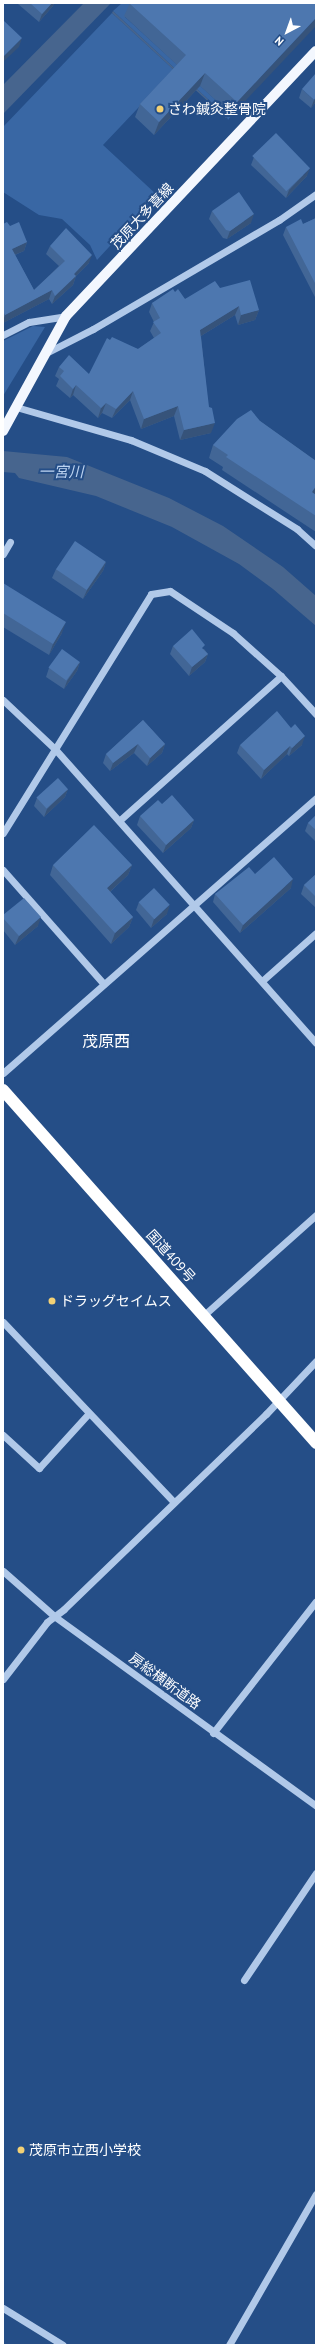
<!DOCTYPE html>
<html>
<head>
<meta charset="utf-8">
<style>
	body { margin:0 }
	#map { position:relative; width:319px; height:2348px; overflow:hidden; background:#254e87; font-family:"PT Sans","Noto Sans JP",sans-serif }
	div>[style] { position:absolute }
	.green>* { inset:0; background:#3967a4 }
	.water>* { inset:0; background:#47658e }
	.minor>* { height:7px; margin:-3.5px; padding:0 3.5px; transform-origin:3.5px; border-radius:3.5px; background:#b1c9e9 }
	.major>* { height:10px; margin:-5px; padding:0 5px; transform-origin:5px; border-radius:5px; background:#f3f7fe }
	.highway>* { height:12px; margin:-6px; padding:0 6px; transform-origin:6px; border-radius:6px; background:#fff }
	.wall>* { inset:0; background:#426696 }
	.shaded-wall>* { inset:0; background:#36537a }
	.building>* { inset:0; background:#4d77af; transform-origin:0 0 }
	.dots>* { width:11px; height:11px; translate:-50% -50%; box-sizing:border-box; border:2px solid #254e87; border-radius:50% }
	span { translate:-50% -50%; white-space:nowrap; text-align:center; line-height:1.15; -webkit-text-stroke:4px #254e87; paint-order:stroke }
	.poi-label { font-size:14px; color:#fff }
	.left { translate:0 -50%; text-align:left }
	.street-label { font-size:14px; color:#fff }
	.water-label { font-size:15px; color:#bcd3f0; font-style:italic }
	.quarter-label { font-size:16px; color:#fff }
	.frame { position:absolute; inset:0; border:4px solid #fff; pointer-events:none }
	.north { position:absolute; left:267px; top:12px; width:40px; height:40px; -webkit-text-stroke:3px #254e87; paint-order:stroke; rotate:221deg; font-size:11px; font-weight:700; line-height:16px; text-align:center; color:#fff }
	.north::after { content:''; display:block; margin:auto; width:14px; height:18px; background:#fff; clip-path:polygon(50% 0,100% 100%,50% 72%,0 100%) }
</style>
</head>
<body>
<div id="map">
	<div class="green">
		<i style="clip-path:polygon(122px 3px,137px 3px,125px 17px,232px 115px,228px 120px,227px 117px,113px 11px)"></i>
		<i style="clip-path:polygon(112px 13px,174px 70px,103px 145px,157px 195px,97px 260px,90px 245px,62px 219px,39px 215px,3px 192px,3px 127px)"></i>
		<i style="clip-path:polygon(33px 326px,45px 327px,3px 396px,3px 341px)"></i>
	</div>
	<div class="water">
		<i style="clip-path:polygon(84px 3px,111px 3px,3px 114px,3px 85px)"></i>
		<i style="clip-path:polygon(113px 11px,227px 117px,226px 118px,112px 13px)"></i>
		<i style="clip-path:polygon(3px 451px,67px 457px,169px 498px,223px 526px,283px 567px,316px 596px,316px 626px,273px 589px,239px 564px,172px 527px,96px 496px,19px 478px,15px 473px,3px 472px)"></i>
	</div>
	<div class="minor">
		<i style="left:3px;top:335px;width:29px;rotate:-27deg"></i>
		<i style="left:29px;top:322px;width:37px;rotate:-9deg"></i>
		<i style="left:46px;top:353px;width:53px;rotate:-27.1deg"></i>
		<i style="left:93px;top:329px;width:216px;rotate:-30.4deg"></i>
		<i style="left:279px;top:220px;width:45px;rotate:-35.1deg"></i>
		<i style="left:16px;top:407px;width:120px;rotate:16deg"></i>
		<i style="left:131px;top:440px;width:80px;rotate:22.7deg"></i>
		<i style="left:205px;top:471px;width:109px;rotate:32.2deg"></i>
		<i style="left:297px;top:529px;width:25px;rotate:42deg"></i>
		<i style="left:3px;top:554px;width:14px;rotate:-60deg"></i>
		<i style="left:3px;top:700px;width:71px;rotate:43.3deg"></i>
		<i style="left:55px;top:749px;width:393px;rotate:48.4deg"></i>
		<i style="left:120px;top:820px;width:216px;rotate:-41.8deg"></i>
		<i style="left:3px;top:833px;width:281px;rotate:-58.2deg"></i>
		<i style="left:151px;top:594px;width:19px;rotate:-9deg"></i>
		<i style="left:170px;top:591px;width:76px;rotate:33.7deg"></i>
		<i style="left:233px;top:633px;width:64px;rotate:41.9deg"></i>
		<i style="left:281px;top:676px;width:52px;rotate:47.4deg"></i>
		<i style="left:3px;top:870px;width:152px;rotate:48.5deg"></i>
		<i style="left:262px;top:981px;width:72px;rotate:-41.6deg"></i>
		<i style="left:3px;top:1073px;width:417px;rotate:-41.3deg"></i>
		<i style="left:204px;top:1315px;width:150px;rotate:-41.8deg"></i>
		<i style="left:3px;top:1322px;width:248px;rotate:46.5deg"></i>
		<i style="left:3px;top:1435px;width:49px;rotate:42.5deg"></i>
		<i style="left:39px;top:1468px;width:74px;rotate:-47.7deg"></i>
		<i style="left:3px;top:1571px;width:68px;rotate:41.4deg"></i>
		<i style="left:54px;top:1616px;width:324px;rotate:35.9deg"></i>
		<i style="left:3px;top:1679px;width:72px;rotate:-52.3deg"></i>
		<i style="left:47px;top:1622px;width:21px;rotate:-37deg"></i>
		<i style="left:64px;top:1609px;width:281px;rotate:-44deg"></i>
		<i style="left:266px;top:1414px;width:73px;rotate:-46.7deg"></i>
		<i style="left:213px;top:1733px;width:167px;rotate:-52deg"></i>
		<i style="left:244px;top:1980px;width:129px;rotate:-56.1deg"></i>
		<i style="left:3px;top:2308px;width:70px;rotate:31.7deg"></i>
		<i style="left:229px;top:2345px;width:174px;rotate:-60.1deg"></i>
	</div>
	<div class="major">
		<i style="left:3px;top:431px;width:131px;rotate:-61.3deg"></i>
		<i style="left:66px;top:316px;width:364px;rotate:-46.7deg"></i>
	</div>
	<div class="highway">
		<i style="left:3px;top:1090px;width:472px;rotate:48.4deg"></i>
	</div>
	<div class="wall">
		<i style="clip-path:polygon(18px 3px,54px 3px,53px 6px,39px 22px,18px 4px)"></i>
		<i style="clip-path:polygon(130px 3px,316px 3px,232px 115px,200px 86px,154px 135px,135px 117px,140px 104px,177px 65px,124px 16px)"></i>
		<i style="clip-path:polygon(302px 89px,316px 102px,311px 108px,299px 98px)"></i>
		<i style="clip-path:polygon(254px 157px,307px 176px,286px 198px,251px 165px)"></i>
		<i style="clip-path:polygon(212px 211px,251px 223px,227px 239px,223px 238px,209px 219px)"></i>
		<i style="clip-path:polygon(316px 218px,316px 299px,283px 235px,286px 227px,303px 224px)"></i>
		<i style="clip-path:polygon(3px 224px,10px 226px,27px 242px,24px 251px,15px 255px,34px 290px,59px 266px,46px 254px,50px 246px,89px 263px,76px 276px,73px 285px,52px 304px,49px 299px,3px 323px)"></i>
		<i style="clip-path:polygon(220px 288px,259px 310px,255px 320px,238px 325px,235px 315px,201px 336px,211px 433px,180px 440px,174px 416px,141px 429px,130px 400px,112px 418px,102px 413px,98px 418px,73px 395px,70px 398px,56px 386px,59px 379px,55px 376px,59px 367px,89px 374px,110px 340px,138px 349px,154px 338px,150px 331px,154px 322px,149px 312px,152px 303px,175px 292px,185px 299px)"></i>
		<i style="clip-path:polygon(260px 421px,316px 461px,316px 492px,315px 494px,316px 495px,316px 532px,222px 470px,223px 467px,209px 458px,213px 445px)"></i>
		<i style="clip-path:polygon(106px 562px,103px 571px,83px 599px,52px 578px,56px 569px)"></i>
		<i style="clip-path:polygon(3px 583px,62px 633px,49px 655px,3px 627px)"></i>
		<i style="clip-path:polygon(173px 646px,204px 649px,208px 654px,205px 662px,189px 676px,170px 654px)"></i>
		<i style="clip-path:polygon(80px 662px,77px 671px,64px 689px,46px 677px,49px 668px)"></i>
		<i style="clip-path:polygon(143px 720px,165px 744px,162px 753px,147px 766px,134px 753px,110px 771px,103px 763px,106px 754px)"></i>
		<i style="clip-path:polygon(240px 745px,302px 745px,289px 756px,287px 754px,261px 779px,237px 753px)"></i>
		<i style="clip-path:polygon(68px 789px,65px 797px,44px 817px,34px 806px,37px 798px)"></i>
		<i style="clip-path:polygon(316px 815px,316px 842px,305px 831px,308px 823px)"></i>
		<i style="clip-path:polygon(140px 816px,194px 820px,191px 828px,163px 853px,137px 825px)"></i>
		<i style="clip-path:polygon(53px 865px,132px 865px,128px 875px,110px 892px,133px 917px,129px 927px,111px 944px,50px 875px)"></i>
		<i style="clip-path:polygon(255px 874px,291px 888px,240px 933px,213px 902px,215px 894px)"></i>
		<i style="clip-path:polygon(316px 874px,316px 908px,301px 894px,304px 885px)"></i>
		<i style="clip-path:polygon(139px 902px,167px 914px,151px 928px,136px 910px)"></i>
		<i style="clip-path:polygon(3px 915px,38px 926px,15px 945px,3px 930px)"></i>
	</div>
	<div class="shaded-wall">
		<i style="clip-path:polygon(52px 3px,54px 3px,53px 6px,39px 22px,42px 14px)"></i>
		<i style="clip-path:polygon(316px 18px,316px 26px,232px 115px,237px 102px)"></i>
		<i style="clip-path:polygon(22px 38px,19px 47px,3px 62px,3px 60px,4px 56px)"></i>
		<i style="clip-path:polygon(205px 73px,200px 86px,154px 135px,159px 122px)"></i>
		<i style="clip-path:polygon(316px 97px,316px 102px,311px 108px,314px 100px)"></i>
		<i style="clip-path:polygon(310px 168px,307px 176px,286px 198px,289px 190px)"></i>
		<i style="clip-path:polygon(254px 214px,251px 223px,227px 239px,230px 231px)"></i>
		<i style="clip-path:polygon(27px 242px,24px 251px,9px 257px,12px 249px)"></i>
		<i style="clip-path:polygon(92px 255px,89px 263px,76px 276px,73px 285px,52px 304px,55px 296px,74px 274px)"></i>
		<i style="clip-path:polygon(52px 290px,49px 299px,3px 323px,3px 321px,5px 315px)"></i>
		<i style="clip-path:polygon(239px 306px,235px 315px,196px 339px,200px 330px)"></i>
		<i style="clip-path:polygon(259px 310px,255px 320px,238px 325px,241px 315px)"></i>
		<i style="clip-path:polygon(76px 385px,73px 395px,70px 398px,73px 389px)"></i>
		<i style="clip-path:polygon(133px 391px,130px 400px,112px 418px,116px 409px)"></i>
		<i style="clip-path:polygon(106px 403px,102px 413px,98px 418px,101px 408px)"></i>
		<i style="clip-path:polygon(178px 406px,174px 416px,141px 429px,144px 419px)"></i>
		<i style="clip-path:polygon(215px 423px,211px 433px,180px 440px,184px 430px)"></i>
		<i style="clip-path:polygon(316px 486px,316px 492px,307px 505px,312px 492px)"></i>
		<i style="clip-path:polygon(106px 562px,103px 571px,83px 599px,87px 590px)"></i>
		<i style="clip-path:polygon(66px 622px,62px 633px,49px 655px,53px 644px)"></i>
		<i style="clip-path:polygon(208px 654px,205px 662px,189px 676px,192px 667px)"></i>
		<i style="clip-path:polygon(80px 662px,77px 671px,64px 689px,67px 681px)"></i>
		<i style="clip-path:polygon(305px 736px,302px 745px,289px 756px,292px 748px)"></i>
		<i style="clip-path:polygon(138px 744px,134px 753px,110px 771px,113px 763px)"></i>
		<i style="clip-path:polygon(165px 744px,162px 753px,147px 766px,150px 758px)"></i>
		<i style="clip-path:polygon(290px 746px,287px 754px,261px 779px,264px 770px)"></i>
		<i style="clip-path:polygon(68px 789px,65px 797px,44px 817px,47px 809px)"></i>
		<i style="clip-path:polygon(194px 820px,191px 828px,163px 853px,166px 845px)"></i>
		<i style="clip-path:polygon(132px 865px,128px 875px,103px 898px,107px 888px)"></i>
		<i style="clip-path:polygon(293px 879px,291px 888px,240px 933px,243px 925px)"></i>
		<i style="clip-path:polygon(170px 905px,167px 914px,151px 928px,154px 919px)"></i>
		<i style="clip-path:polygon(41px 917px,38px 926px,15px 945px,19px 936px)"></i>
		<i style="clip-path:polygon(133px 917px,129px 927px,111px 944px,115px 933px)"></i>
	</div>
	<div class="building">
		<i style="clip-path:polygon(30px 3px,52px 3px,42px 14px)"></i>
		<i style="clip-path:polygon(129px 3px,316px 3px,316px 18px,237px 102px,205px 73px,159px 122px,140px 104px,186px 55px)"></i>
		<i style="clip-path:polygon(3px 20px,22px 38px,4px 56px,3px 54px)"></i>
		<i style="clip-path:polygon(316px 73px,316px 97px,314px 100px,302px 89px)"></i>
		<i style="left:276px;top:133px;width:49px;height:33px;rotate:46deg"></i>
		<i style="clip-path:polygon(239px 192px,254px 214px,230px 231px,226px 230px,212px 211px)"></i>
		<i style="clip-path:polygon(316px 218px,316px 285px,286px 227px,301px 219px,303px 224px)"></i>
		<i style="clip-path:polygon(7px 222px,10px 226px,19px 222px,27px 242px,12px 249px,34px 290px,65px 261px,50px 246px,66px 228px,92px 255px,74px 274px,76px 276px,55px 296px,52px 290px,5px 315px,3px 311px,3px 224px)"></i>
		<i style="clip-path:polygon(250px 280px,259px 310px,241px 315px,239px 306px,200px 330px,209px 407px,212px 408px,215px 423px,184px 430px,178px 406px,144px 419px,133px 391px,116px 409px,106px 403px,101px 408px,76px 385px,73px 389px,60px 376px,64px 371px,59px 367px,69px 355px,89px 374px,107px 338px,110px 340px,112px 337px,138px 349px,161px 333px,153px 322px,160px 318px,152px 303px,173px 289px,175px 292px,178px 289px,185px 299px,215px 281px,220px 288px)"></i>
		<i style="clip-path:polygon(251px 410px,260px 421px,316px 461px,316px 486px,312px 492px,316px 495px,316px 516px,226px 457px,228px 455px,213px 445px,237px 419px)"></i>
		<i style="left:75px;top:541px;width:37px;height:34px;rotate:34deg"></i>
		<i style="clip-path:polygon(3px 583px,66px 622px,53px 644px,3px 613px)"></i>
		<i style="clip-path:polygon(192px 629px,205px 645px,202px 648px,208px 654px,192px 667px,173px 646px)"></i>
		<i style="left:62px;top:649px;width:22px;height:23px;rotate:36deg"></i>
		<i style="clip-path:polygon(277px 711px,291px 728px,295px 724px,305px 736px,292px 748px,290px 746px,264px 770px,240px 745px)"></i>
		<i style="clip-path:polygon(143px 720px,165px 744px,150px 758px,138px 744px,113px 763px,106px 754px)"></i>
		<i style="left:58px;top:778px;width:15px;height:29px;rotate:48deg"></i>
		<i style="clip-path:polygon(172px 795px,194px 820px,166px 845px,140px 816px,158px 800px,162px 804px)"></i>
		<i style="clip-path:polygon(316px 815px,316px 830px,308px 823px)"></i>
		<i style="clip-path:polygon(94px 825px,132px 865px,107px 888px,133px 917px,115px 933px,53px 865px)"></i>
		<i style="clip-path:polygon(274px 857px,293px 879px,243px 925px,215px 894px,249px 867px,255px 874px)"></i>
		<i style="clip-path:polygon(316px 874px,316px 897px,304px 885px)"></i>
		<i style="left:154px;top:888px;width:23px;height:21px;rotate:47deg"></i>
		<i style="clip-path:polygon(24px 898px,41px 917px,19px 936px,3px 918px,3px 915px)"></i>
	</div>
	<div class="dots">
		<i style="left:160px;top:109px;background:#f3d175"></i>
		<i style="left:52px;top:1301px;background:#f3d175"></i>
		<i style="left:21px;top:2150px;background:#f3d175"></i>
	</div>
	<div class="poi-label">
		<span class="left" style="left:168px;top:109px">さわ鍼灸整骨院</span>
		<span class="left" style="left:60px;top:1301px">ドラッグセイムス</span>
		<span class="left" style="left:29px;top:2150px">茂原市立西小学校</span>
	</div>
	<div class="street-label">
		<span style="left:142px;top:216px;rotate:-47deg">茂原大多喜線</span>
		<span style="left:171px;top:1256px;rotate:48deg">国道409号</span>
		<span style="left:165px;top:1681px;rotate:36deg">房総横断道路</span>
	</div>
	<div class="water-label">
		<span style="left:61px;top:472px">一宮川</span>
	</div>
	<div class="quarter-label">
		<span style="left:106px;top:1041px">茂原西</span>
	</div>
	<div class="frame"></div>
	<div class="north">N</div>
</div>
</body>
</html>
